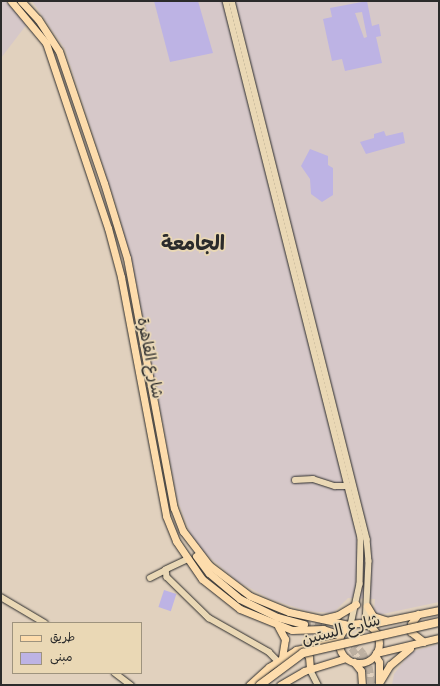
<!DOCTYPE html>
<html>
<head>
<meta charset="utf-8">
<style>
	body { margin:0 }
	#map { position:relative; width:440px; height:686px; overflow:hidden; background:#e1d1be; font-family:Caveat,"Playpen Sans Arabic",sans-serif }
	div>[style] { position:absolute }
	.built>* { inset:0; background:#d6c8c9 }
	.building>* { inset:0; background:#bdb3e4; transform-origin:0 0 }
	.major-tunnel>* { height:7px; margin-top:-3.5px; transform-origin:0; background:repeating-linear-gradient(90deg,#bdb0a1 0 7px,transparent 0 10.5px) }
	.roads { filter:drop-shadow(0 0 1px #2b2b2b) drop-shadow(0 0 1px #2b2b2b) }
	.minor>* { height:5.5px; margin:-2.75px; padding:0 2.75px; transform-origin:2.75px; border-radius:2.75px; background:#ead8b5 }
	.major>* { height:7px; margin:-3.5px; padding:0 3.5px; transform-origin:3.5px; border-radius:3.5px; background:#fddcac }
	.major>.ring { margin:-3.5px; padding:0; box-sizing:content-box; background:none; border:7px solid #fddcac; border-radius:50% }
	.bridges { filter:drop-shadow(0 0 1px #2b2b2b) drop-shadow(0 0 1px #2b2b2b) }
	.highway-bridge>* { height:8px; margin:-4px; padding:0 4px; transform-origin:4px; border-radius:4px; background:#fddcac }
	span { translate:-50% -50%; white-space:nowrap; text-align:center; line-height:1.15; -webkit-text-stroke:3.5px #ead8b5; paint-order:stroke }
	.street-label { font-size:16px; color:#2b2b2b }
	.district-label { font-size:20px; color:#2b2b2b; font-weight:700 }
	.frame { position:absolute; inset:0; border:2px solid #2b2b2b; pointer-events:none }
	.legend { position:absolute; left:12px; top:622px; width:130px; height:52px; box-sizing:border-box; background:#ead8b5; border:1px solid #9e937e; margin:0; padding:5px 7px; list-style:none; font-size:12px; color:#2b2b2b }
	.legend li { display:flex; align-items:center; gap:8px; height:20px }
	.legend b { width:20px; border:1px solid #9e937e }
</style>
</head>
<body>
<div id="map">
	<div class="built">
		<i style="clip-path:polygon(1px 1px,5px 1px,27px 24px,1px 58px)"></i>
		<i style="clip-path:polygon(32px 1px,439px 1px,439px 602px,378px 615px,374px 611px,375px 599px,348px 598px,333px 613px,307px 611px,270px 599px,237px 581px,200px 549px,191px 536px,177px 498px,137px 286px,119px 214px,65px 49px)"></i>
		<i style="clip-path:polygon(439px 644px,439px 685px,392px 685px,394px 674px,411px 652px)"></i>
	</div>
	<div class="building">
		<i style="clip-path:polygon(154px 1px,198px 1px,213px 53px,170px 62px)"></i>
		<i style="clip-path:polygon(evenodd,367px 1px,372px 26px,379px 24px,381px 36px,376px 37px,382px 63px,345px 71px,342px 59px,332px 61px,323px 19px,332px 17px,330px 8px,367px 1px,362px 12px,367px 37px,364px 38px,355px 13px,362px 12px)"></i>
		<i style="clip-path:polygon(384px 131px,386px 136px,403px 132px,405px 143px,366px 154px,360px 142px,374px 138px,374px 134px)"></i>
		<i style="clip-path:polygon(310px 149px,328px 156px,328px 165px,333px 168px,333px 195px,322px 202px,311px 194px,310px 179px,301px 166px)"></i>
		<i style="left:164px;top:590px;width:13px;height:18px;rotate:18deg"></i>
	</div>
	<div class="major-tunnel">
		<i style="left:304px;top:624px;width:22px;rotate:8deg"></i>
		<i style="left:336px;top:630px;width:20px;rotate:33deg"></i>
		<i style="left:353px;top:641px;width:16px;rotate:50deg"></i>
		<i style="left:363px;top:653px;width:14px;rotate:65deg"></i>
		<i style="left:369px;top:666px;width:19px;rotate:81deg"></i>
		<i style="left:334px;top:635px;width:22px;rotate:36deg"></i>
		<i style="left:352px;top:648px;width:27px;rotate:59deg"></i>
	</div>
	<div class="roads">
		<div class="minor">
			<i style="left:226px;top:1px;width:554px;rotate:75.89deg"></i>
			<i style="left:361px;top:538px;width:46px;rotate:91.2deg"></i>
			<i style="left:360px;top:584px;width:42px;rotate:102.4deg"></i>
			<i style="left:232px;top:1px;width:555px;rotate:75.91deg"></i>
			<i style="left:367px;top:539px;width:22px;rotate:85deg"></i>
			<i style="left:369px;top:561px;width:64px;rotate:92.7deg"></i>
			<i style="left:295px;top:480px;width:18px;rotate:-3deg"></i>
			<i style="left:313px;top:479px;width:23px;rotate:18deg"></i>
			<i style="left:335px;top:486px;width:13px"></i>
			<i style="left:187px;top:560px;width:23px;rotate:155deg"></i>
			<i style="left:166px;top:570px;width:7px;rotate:82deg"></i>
			<i style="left:167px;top:577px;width:59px;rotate:44.3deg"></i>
			<i style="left:209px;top:618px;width:69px;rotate:29.5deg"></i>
			<i style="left:269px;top:652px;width:11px;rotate:45deg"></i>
			<i style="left:150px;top:578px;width:18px;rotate:-27deg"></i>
			<i style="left:1px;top:597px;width:51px;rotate:30.6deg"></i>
			<i style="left:310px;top:669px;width:18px;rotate:63deg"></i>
			<i style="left:115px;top:673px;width:20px;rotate:37deg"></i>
		</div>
		<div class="major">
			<i style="left:11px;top:1px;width:55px;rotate:50.2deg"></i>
			<i style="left:46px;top:43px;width:195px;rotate:71.5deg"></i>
			<i style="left:108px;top:228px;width:51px;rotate:75.1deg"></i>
			<i style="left:121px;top:277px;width:243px;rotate:79.3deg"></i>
			<i style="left:166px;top:516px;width:27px;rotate:68deg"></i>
			<i style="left:176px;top:541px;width:46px;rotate:55.6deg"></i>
			<i style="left:202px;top:579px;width:48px;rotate:38.3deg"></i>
			<i style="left:240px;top:609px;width:56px;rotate:22deg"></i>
			<i style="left:292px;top:630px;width:31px;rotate:-2deg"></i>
			<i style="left:323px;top:629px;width:18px;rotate:19deg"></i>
			<i style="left:21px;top:1px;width:25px;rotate:47deg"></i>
			<i style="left:38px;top:19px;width:38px;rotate:57deg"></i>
			<i style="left:59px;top:51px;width:139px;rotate:71.2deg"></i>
			<i style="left:104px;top:183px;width:78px;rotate:73deg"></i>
			<i style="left:127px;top:258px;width:254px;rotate:79.4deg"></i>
			<i style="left:174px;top:508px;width:25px;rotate:69deg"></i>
			<i style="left:183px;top:531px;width:43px;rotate:52.6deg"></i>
			<i style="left:209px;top:565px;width:51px;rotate:37.1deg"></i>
			<i style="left:250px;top:596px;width:42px;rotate:22.3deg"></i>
			<i style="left:289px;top:612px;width:61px;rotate:12.2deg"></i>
			<i style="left:196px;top:556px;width:21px;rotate:53deg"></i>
			<i style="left:209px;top:573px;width:40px;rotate:40deg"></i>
			<i style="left:240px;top:599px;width:41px;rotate:25.9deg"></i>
			<i style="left:277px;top:617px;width:28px;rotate:15deg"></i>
			<i style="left:367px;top:606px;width:12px;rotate:59deg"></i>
			<i style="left:373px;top:616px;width:13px;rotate:18deg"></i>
			<i style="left:418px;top:614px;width:12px;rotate:125deg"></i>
			<i style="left:411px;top:624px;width:8px;rotate:90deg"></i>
			<i style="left:411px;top:632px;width:16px;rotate:38deg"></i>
			<i style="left:322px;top:619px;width:16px;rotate:-14deg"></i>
			<i style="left:338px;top:615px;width:21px;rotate:-31deg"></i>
			<i class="ring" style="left:339px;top:623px;width:33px;height:33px"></i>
			<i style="left:366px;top:625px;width:75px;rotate:-11.6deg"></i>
			<i style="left:278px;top:626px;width:15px;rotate:62deg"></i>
			<i style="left:285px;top:639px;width:19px;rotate:99deg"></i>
			<i style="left:303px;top:649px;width:10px;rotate:53deg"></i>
			<i style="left:309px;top:657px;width:12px;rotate:85deg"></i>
			<i style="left:376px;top:653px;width:65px;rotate:-13.4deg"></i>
			<i style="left:375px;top:655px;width:8px;rotate:60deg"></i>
			<i style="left:379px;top:662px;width:19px;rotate:90deg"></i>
			<i style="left:354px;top:662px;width:11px;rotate:52deg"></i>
			<i style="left:361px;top:671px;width:14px;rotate:86deg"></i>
			<i style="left:379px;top:683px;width:21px;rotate:-59deg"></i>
			<i style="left:390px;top:665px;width:26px;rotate:-40deg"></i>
			<i style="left:249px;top:685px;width:27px;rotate:-42deg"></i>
			<i style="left:269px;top:667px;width:32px;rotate:-32deg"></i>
			<i style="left:296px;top:650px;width:44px;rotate:-11.8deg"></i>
			<i style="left:280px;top:685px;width:28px;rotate:-30deg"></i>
			<i style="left:304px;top:671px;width:44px;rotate:-17.2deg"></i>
		</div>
	</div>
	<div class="bridges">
		<div class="highway-bridge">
			<i style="left:260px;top:685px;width:54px;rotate:-36.7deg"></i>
			<i style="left:303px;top:653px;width:139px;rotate:-12.8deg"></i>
		</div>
	</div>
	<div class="street-label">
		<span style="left:150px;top:358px;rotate:79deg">شارع القاهرة</span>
		<span style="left:341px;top:630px;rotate:-15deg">شارع الستين</span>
	</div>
	<div class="district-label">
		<span style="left:193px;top:243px">الجامعة</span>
	</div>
	<div class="frame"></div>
	<ul class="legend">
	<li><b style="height:5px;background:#fddcac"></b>طريق</li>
	<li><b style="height:11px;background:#bdb3e4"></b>مبنى</li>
	</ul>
</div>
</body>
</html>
